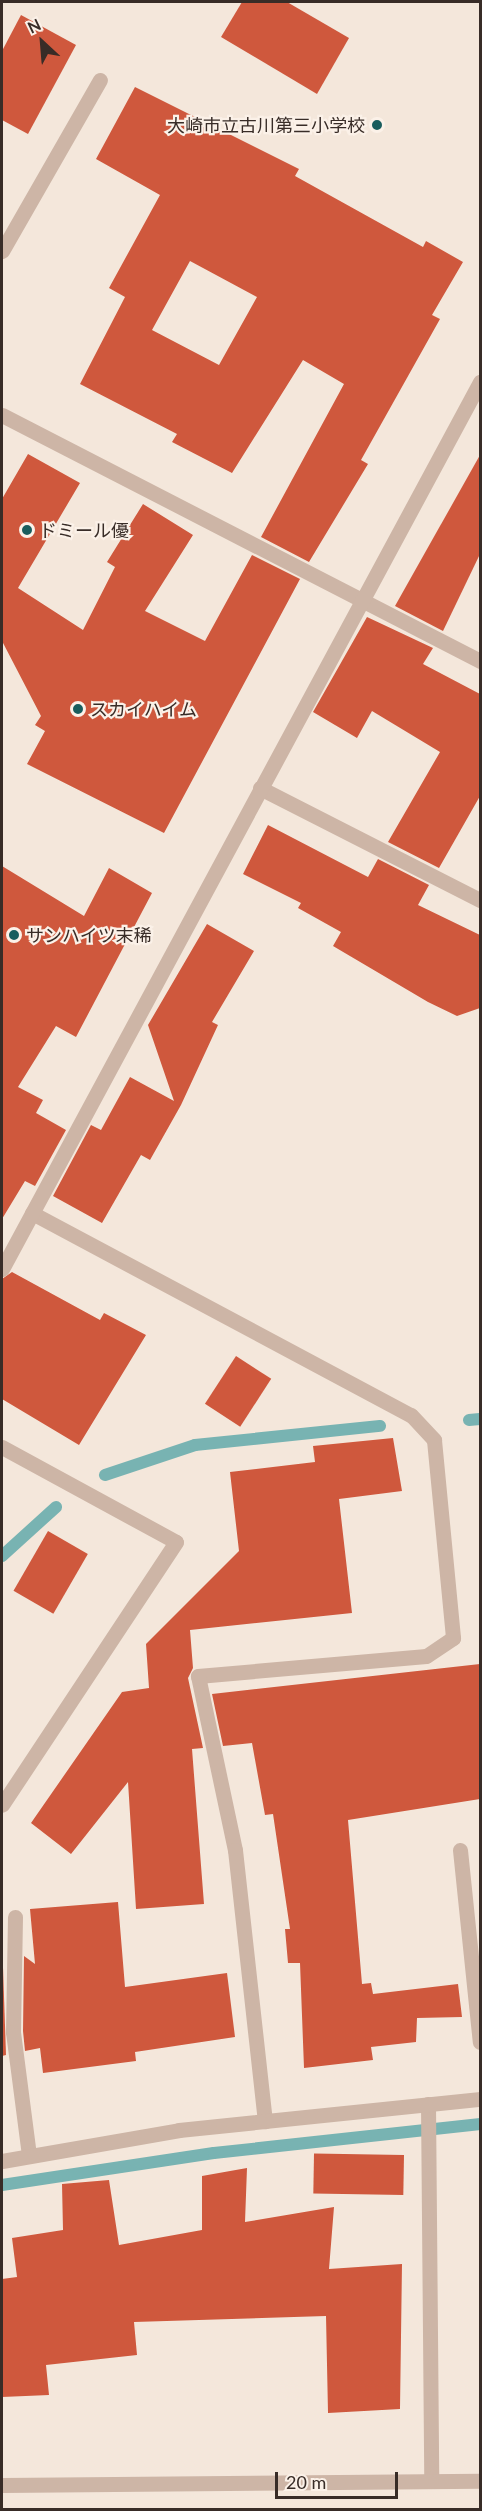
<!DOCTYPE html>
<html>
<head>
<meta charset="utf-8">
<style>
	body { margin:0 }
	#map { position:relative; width:482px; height:2511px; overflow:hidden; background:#f4e7db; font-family:Lato,"Noto Sans JP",sans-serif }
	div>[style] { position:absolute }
	.stream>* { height:12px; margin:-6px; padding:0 6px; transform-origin:6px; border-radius:6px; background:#78b3b2 }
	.building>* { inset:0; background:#cf583d; transform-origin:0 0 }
	.lane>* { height:15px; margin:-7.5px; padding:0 7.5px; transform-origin:7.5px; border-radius:7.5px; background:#cdb5a6 }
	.street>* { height:15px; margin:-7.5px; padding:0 7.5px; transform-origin:7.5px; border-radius:7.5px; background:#cdb5a6 }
	.dots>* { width:16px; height:16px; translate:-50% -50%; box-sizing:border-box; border:3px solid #fbf1e8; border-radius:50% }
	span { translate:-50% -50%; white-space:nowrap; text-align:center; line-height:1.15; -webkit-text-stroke:4.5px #fbf1e8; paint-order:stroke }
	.poi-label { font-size:18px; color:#382c27 }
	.right { translate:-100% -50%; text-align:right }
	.left { translate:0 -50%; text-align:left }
	.frame { position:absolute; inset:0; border:3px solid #382c27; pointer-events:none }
	.north { position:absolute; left:12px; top:12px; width:60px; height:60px; -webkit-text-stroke:4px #fbf1e8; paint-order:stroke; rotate:334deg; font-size:16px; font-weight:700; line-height:24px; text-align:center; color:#382c27 }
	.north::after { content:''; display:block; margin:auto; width:21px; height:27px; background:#382c27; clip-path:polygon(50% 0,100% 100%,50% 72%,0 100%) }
	.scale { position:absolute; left:275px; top:2472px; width:123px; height:27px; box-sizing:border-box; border:3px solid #382c27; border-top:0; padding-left:8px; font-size:18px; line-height:21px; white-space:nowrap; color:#382c27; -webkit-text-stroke:4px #fbf1e8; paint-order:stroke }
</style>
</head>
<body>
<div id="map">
	<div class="stream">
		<i style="left:469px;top:1420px;width:11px;rotate:-5deg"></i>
		<i style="left:105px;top:1475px;width:95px;rotate:-18.4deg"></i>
		<i style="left:195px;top:1445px;width:186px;rotate:-5.9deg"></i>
		<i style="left:2px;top:1556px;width:73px;rotate:-42.2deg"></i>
		<i style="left:2px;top:2185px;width:214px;rotate:-8.6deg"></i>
		<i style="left:214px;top:2153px;width:268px;rotate:-6.2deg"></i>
	</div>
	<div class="building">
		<i style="clip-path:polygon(242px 2px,287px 2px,349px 38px,317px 94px,221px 37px)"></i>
		<i style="clip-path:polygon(21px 15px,76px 45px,28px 134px,2px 120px,2px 51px)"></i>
		<i style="clip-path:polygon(evenodd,135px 87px,299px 169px,295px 176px,423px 247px,426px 241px,463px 262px,432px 315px,440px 319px,361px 460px,368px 464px,309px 562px,261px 537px,344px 384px,303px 360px,232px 473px,172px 442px,177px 434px,80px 384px,125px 297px,109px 288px,160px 195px,96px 159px,135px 87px,190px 261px,257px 297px,219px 365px,152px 330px,190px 261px)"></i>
		<i style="clip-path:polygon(28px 454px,80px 483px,18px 588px,83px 630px,115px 567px,107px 562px,143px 504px,193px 535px,145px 611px,205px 641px,252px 555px,300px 579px,164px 833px,27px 764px,45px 731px,35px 725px,41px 716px,2px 641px,2px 499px)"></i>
		<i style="clip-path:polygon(480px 455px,480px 554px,443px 631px,395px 606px)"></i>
		<i style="clip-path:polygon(367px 617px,433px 648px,423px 664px,480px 694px,480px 796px,439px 868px,388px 842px,440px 752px,372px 711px,357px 738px,313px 712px)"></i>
		<i style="clip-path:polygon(268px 825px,368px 877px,378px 859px,429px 885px,418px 905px,480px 935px,480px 1008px,457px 1016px,428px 1002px,333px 946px,341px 932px,298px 908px,301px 903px,243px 874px)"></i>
		<i style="clip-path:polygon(2px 866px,84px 916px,109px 868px,152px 893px,76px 1037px,56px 1026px,18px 1087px,43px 1100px,36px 1113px,66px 1130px,35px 1186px,25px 1181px,2px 1219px)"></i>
		<i style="clip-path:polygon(207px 924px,254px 951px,212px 1022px,218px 1025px,181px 1105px,150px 1160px,141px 1155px,102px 1223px,53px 1196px,91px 1125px,101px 1130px,130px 1077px,174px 1101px,148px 1025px)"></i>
		<i style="clip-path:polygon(12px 1272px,100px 1320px,104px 1313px,146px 1335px,79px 1445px,2px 1399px,2px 1279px)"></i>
		<i style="left:236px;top:1356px;width:42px;height:57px;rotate:33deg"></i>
		<i style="clip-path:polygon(393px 1438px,402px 1491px,339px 1499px,352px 1613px,190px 1630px,193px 1668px,188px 1678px,203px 1748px,192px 1749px,204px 1904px,136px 1909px,128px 1782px,71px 1854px,31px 1823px,122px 1692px,149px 1688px,146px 1644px,239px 1551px,230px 1472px,315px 1462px,313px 1446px)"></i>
		<i style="left:48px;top:1531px;width:46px;height:69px;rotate:30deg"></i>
		<i style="clip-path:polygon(480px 1664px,480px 1799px,348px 1820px,362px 1984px,371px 1983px,373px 1994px,458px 1984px,462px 2017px,417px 2018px,416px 2042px,371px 2047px,373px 2060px,304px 2068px,300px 1963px,288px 1963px,285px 1929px,290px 1929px,273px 1814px,265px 1815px,252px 1743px,223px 1746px,212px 1694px)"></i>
		<i style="clip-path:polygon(118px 1902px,125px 1987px,227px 1973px,235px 2037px,135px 2052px,136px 2061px,43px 2073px,40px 2048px,25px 2051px,23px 2031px,24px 1956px,35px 1964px,30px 1909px)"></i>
		<i style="clip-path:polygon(2px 1938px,6px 2055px,2px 2056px)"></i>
		<i style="left:404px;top:2155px;width:40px;height:90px;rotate:91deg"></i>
		<i style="clip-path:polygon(247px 2168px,245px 2222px,334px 2207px,329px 2269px,402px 2264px,400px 2409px,328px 2413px,326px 2316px,134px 2322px,137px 2355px,46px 2365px,49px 2395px,2px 2397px,2px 2279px,17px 2277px,12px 2238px,63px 2230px,62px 2184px,109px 2180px,119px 2245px,202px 2230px,202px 2176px)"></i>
	</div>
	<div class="lane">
		<i style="left:2px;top:251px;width:197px;rotate:-60.2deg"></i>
	</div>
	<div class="street">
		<i style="left:2px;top:415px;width:538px;rotate:27.23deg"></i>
		<i style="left:260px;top:788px;width:247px;rotate:27deg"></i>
		<i style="left:32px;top:1213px;width:429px;rotate:28.1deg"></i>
		<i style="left:411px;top:1415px;width:34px;rotate:47deg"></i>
		<i style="left:434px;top:1440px;width:199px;rotate:84.5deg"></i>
		<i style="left:453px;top:1638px;width:32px;rotate:146deg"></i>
		<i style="left:426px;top:1656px;width:229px;rotate:175deg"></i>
		<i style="left:198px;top:1676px;width:178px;rotate:78deg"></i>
		<i style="left:235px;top:1850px;width:273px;rotate:83.7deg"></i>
		<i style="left:2px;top:1269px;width:1008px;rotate:-61.68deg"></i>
		<i style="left:2px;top:1447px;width:198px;rotate:28.6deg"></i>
		<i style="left:176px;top:1542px;width:315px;rotate:123.5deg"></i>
		<i style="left:460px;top:1850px;width:193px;rotate:84.1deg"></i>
		<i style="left:15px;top:1917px;width:115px;rotate:91deg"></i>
		<i style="left:13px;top:2032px;width:125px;rotate:82.6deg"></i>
		<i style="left:428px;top:2104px;width:377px;rotate:89.5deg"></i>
		<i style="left:2px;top:2161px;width:180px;rotate:-9.9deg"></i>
		<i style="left:179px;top:2130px;width:303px;rotate:-5.9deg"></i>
		<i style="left:2px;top:2485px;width:478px;rotate:-0.5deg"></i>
	</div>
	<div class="dots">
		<i style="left:377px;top:125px;background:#195d5d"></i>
		<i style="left:27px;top:530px;background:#195d5d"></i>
		<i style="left:78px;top:709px;background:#195d5d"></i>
		<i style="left:14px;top:935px;background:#195d5d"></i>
	</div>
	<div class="poi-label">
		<span class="right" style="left:365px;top:125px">大崎市立古川第三小学校</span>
		<span class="left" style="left:39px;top:530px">ドミール優</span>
		<span class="left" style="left:90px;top:709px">スカイハイム</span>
		<span class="left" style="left:26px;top:935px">サンハイツ末稀</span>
	</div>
	<div class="frame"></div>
	<div class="north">N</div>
	<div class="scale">20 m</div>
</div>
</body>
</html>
